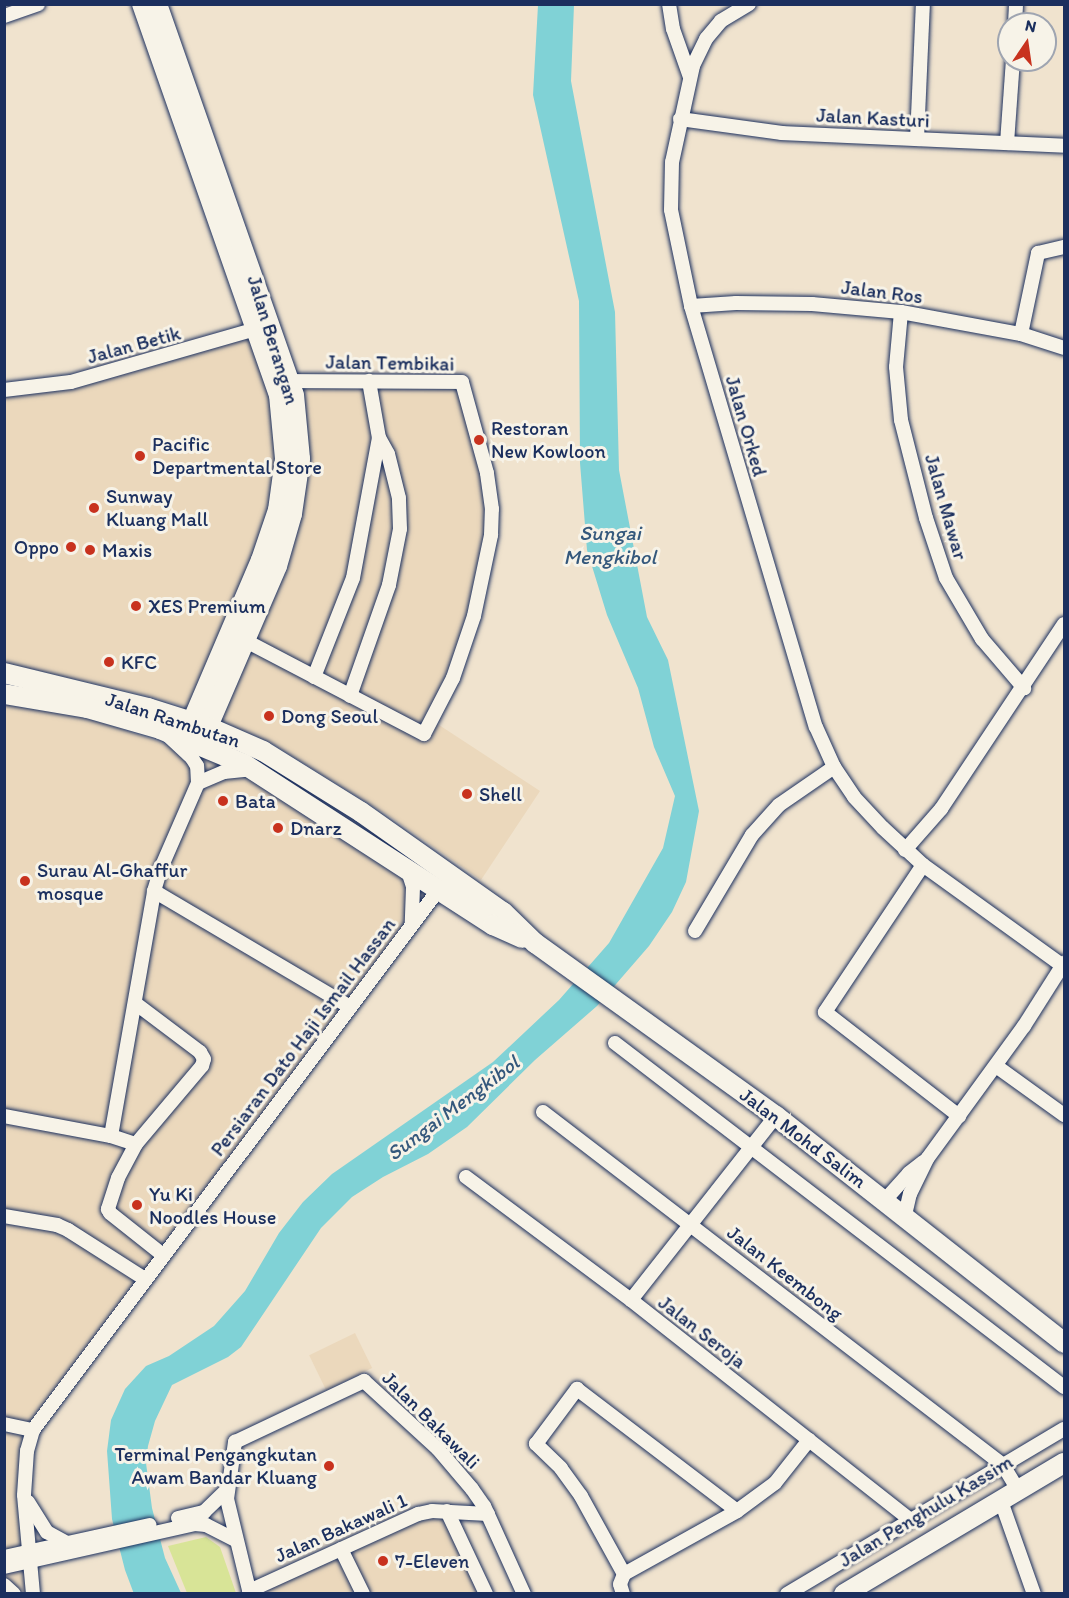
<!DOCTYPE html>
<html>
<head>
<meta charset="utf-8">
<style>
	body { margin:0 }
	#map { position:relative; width:1069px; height:1598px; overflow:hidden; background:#f0e3ce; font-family:Itim,sans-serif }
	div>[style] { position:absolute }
	.built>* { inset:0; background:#ebd8bc; transform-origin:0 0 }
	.green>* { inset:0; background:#d8e497 }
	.water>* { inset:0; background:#80d2d6 }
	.roads { filter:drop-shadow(0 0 2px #1b2f5e) drop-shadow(0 0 2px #1b2f5e) }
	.street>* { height:14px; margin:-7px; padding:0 7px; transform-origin:7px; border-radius:7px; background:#f7f3e8 }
	.secondary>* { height:20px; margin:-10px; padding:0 10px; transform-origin:10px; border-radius:10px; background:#f7f3e8 }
	.dots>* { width:16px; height:16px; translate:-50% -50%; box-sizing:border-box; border:3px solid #f7f3e8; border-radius:50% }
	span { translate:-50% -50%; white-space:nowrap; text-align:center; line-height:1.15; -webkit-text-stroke:6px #f7f3e8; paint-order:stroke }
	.street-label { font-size:20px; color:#1b2f5e }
	.poi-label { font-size:20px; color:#1b2f5e }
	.left { translate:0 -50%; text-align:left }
	.right { translate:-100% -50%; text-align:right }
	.water-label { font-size:21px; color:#34587c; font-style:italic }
	.frame { position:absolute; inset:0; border:6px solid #1b2f5e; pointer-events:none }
	.north { position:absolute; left:997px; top:12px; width:60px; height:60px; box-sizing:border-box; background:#f7f3e8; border:2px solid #9fa5b1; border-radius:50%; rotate:13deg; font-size:16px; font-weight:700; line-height:24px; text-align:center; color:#1b2f5e }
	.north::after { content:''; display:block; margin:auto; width:21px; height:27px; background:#c8321e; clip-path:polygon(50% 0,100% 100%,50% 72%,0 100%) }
</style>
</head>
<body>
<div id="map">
	<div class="built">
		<i style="clip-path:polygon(248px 325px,272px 395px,276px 457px,271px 510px,257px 548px,189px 708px,153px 697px,5px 663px,4px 384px,69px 376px)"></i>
		<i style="clip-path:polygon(298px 376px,466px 378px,498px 508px,436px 723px,540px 791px,481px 880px,389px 816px,271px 743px,220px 721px,288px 567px,301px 517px,309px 459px)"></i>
		<i style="clip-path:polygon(4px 703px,86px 717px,215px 761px,258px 783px,429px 893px,29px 1423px,22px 1442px,16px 1495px,27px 1594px,4px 1593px)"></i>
		<i style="left:355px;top:1333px;width:39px;height:51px;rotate:64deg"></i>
		<i style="clip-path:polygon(434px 1515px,455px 1517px,491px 1594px,255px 1594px,419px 1518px)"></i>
	</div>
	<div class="green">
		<i style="clip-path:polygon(206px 1537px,220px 1547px,236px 1593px,187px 1593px,168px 1546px)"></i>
	</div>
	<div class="water">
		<i style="clip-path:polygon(538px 5px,574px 5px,571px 81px,615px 312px,619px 470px,647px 617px,668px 660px,699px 811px,686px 882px,672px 912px,649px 946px,597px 1006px,535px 1060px,467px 1127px,428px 1154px,383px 1177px,352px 1197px,321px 1228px,241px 1347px,228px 1357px,172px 1385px,155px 1421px,148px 1446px,146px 1463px,152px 1508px,165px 1558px,181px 1593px,134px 1594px,125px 1570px,112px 1519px,107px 1451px,111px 1420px,125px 1389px,146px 1366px,169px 1356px,214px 1326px,245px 1291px,279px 1233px,303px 1202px,332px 1174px,493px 1062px,559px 1000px,609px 943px,663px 848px,675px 796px,654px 747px,638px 688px,607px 615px,587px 550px,580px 463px,579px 301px,533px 95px)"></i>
	</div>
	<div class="roads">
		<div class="street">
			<i style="left:669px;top:4px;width:25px;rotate:81deg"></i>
			<i style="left:673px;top:29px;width:51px;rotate:70.5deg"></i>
			<i style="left:749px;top:4px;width:33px;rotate:149deg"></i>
			<i style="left:721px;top:21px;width:23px;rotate:130deg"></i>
			<i style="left:706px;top:39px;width:30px;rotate:116deg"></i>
			<i style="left:693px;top:66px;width:98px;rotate:102.3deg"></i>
			<i style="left:672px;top:162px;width:48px;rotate:91.2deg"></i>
			<i style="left:671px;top:210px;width:98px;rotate:78.2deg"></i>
			<i style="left:691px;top:306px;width:439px;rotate:73.5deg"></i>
			<i style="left:816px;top:727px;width:44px;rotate:65.8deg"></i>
			<i style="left:834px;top:767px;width:36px;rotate:56deg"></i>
			<i style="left:854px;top:797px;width:42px;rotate:46.9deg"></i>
			<i style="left:883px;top:828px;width:54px;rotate:42.8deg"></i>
			<i style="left:923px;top:865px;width:173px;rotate:35.8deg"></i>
			<i style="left:4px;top:16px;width:36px;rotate:-19deg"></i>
			<i style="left:1015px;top:24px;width:20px;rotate:-87deg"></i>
			<i style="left:680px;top:119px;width:103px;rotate:7.8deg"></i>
			<i style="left:782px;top:133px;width:282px;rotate:2.6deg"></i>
			<i style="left:917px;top:139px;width:135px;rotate:-87.5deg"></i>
			<i style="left:1007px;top:143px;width:83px;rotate:-85.9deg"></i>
			<i style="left:691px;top:306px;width:45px;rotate:-3.8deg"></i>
			<i style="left:736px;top:303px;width:76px;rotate:0.8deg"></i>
			<i style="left:812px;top:304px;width:89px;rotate:5.1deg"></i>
			<i style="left:901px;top:312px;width:122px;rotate:10.4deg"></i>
			<i style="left:1021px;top:334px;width:45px;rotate:18deg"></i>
			<i style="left:901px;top:312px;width:55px;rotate:95.2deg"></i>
			<i style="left:896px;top:367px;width:53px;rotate:84.6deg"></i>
			<i style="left:901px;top:420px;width:101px;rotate:75.7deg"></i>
			<i style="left:926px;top:518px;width:63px;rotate:71.6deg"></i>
			<i style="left:946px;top:578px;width:71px;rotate:59.5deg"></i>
			<i style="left:982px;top:639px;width:65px;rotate:49.4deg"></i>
			<i style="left:1021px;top:334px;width:83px;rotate:-78.1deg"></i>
			<i style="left:1038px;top:253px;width:27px;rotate:-13deg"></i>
			<i style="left:4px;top:390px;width:67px;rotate:-6.8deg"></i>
			<i style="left:71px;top:382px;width:200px;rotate:-16deg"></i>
			<i style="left:246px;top:641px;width:201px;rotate:27.6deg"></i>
			<i style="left:424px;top:734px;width:63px;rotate:-62.6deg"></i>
			<i style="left:453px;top:678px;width:65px;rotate:-71.3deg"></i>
			<i style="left:474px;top:616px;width:83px;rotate:-78.1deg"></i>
			<i style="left:491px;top:535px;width:26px;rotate:-88deg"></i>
			<i style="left:492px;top:509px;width:36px;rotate:-98deg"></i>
			<i style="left:487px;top:473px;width:94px;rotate:-105.4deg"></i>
			<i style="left:462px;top:382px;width:179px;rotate:-179.7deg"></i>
			<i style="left:314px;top:677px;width:106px;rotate:-68.5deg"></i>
			<i style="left:353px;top:578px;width:142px;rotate:-79.5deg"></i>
			<i style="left:350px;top:696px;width:118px;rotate:-70.6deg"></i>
			<i style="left:389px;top:585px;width:57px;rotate:-78.9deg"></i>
			<i style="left:400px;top:529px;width:31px;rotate:-92deg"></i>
			<i style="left:399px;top:498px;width:45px;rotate:-104deg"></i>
			<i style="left:388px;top:454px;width:18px;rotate:-119deg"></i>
			<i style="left:379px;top:438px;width:58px;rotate:-100deg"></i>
			<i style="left:198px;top:783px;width:28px;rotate:-23deg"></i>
			<i style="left:224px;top:772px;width:27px;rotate:-6deg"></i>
			<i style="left:905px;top:850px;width:55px;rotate:-48.7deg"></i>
			<i style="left:941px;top:809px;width:222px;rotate:-56.4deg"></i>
			<i style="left:923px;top:865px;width:177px;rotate:123.7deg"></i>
			<i style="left:825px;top:1012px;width:170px;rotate:37.8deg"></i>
			<i style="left:407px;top:868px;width:20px;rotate:72deg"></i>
			<i style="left:413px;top:887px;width:36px;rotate:92deg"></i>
			<i style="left:154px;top:891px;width:228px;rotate:30.6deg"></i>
			<i style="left:695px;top:931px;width:112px;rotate:-59.3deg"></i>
			<i style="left:752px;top:835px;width:40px;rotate:-48deg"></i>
			<i style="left:779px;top:805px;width:67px;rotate:-34.6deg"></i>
			<i style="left:615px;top:1043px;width:566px;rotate:37.46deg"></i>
			<i style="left:996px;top:1066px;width:84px;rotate:35.8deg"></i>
			<i style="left:543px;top:1112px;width:580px;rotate:37.5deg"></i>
			<i style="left:1003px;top:1465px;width:29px;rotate:59deg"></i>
			<i style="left:4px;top:1116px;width:109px;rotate:10.6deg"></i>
			<i style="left:111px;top:1136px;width:26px;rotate:18deg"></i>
			<i style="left:136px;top:1144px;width:102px;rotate:-49.8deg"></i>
			<i style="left:202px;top:1066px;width:7px;rotate:-74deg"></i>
			<i style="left:204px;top:1059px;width:8px;rotate:-120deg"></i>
			<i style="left:200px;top:1052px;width:81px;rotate:-143deg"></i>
			<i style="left:111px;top:1136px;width:249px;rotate:-80deg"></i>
			<i style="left:154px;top:891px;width:24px;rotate:-73deg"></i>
			<i style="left:161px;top:868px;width:93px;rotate:-66.5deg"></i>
			<i style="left:198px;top:783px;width:17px;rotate:-93deg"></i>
			<i style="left:197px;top:766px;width:9px;rotate:-122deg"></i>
			<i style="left:192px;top:758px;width:33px;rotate:-137deg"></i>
			<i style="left:136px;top:1144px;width:38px;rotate:118deg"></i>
			<i style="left:118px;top:1178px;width:33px;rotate:108deg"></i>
			<i style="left:108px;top:1209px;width:4px;rotate:63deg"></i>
			<i style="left:110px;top:1213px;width:68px;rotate:38.4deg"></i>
			<i style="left:466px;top:1177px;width:206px;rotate:36.7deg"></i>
			<i style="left:631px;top:1300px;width:356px;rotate:38.2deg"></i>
			<i style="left:885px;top:1200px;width:36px;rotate:-48deg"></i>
			<i style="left:909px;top:1173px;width:18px;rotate:-38deg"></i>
			<i style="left:905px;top:1215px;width:22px;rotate:-77deg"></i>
			<i style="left:910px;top:1194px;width:39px;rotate:-64deg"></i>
			<i style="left:927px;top:1159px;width:165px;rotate:-53.9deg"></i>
			<i style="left:1024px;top:1026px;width:75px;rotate:-57.6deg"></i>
			<i style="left:4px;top:1216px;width:54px;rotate:9.6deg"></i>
			<i style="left:57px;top:1225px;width:12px;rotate:24deg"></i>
			<i style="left:68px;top:1230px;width:91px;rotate:32.5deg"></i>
			<i style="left:631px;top:1300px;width:234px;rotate:-51.8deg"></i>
			<i style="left:4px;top:1424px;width:30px;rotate:12deg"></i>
			<i style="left:1001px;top:1501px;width:99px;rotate:70.5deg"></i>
			<i style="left:28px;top:1502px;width:36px;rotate:58deg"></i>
			<i style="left:47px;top:1532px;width:23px;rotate:29deg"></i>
			<i style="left:447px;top:1511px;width:92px;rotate:64.8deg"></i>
			<i style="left:178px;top:1518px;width:27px;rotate:-13deg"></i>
			<i style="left:204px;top:1512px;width:30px;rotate:-44deg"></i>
			<i style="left:341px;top:1549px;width:50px;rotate:63.9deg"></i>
			<i style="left:4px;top:1557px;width:149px;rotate:-12.4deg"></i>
			<i style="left:4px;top:1567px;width:196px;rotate:-12.7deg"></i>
			<i style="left:195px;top:1524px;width:11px;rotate:5deg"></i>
			<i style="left:206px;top:1525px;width:33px;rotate:27deg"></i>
			<i style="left:624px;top:1574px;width:89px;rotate:-118.9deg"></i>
			<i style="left:581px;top:1496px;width:34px;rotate:-126deg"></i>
			<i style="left:561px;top:1468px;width:35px;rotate:-136deg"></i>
			<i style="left:536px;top:1444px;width:69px;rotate:-53.3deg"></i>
			<i style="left:577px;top:1389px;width:201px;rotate:37.3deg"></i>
			<i style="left:4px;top:1585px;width:13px;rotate:42deg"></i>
			<i style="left:249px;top:1591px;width:186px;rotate:-24.5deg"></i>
			<i style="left:418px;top:1514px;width:14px;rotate:-12deg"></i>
			<i style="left:432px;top:1511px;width:56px;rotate:3.1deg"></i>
			<i style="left:33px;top:1594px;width:99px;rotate:-95.2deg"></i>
			<i style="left:24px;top:1495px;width:44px;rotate:-86.1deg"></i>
			<i style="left:27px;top:1451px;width:22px;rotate:-74deg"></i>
			<i style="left:33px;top:1430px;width:681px;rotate:-53.11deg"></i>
			<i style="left:250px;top:1594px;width:98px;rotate:-103.6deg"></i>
			<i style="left:227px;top:1499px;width:58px;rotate:-82deg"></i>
			<i style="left:235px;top:1442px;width:143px;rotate:-25.3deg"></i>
			<i style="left:364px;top:1381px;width:100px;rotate:42.6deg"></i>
			<i style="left:438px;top:1449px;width:52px;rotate:49.6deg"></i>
			<i style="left:472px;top:1489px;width:21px;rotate:55deg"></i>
			<i style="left:484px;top:1506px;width:97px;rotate:65.6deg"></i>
			<i style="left:623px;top:1594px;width:10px;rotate:-107deg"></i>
			<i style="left:620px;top:1584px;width:11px;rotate:-68deg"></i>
			<i style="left:624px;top:1574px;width:129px;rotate:-29.1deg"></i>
			<i style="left:737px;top:1511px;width:47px;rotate:-36.4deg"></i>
			<i style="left:775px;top:1483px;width:55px;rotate:-51.7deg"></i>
			<i style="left:787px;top:1594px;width:322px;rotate:-30.8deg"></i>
		</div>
		<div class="secondary">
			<i style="left:142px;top:4px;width:414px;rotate:70.7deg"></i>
			<i style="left:279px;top:395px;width:64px;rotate:84.6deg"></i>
			<i style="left:285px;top:459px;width:51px;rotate:97.8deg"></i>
			<i style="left:278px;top:510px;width:53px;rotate:108.8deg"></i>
			<i style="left:261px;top:560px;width:194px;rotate:113.1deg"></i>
			<i style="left:157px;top:4px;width:414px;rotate:70.7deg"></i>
			<i style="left:294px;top:395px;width:64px;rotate:84.6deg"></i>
			<i style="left:300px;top:459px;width:56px;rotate:98.3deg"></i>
			<i style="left:292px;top:514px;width:54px;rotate:106.1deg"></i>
			<i style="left:277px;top:566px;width:195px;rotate:113.3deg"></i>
			<i style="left:4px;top:673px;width:148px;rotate:13.7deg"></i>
			<i style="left:148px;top:708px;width:63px;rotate:17.6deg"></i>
			<i style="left:208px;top:727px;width:60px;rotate:23.6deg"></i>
			<i style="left:263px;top:751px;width:115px;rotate:31.9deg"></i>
			<i style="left:361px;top:812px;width:174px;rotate:35.2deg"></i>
			<i style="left:503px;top:912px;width:45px;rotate:44.1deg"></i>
			<i style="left:535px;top:943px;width:297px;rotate:35.7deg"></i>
			<i style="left:776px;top:1116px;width:367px;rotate:38.2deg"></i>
			<i style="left:4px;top:694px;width:84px;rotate:9.6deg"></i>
			<i style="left:87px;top:708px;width:76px;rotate:16deg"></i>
			<i style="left:160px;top:729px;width:91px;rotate:22.6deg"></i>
			<i style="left:244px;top:764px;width:297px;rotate:32.9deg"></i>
			<i style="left:493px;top:925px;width:32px;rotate:24deg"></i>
			<i style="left:844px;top:1594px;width:256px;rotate:-30.8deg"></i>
		</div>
	</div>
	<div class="dots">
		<i style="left:479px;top:440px;background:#c8321e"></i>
		<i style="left:140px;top:456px;background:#c8321e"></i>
		<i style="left:94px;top:508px;background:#c8321e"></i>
		<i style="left:71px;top:547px;background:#c8321e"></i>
		<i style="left:90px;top:550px;background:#c8321e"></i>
		<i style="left:136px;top:606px;background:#c8321e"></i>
		<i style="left:109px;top:662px;background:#c8321e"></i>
		<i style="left:269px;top:716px;background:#c8321e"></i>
		<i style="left:467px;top:794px;background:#c8321e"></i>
		<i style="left:223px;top:801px;background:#c8321e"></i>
		<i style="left:278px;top:828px;background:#c8321e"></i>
		<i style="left:25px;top:881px;background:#c8321e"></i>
		<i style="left:137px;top:1205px;background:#c8321e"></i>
		<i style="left:329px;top:1466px;background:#c8321e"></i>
		<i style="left:383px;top:1561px;background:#c8321e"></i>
	</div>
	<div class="street-label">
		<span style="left:873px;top:118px;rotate:3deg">Jalan Kasturi</span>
		<span style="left:882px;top:292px;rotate:7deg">Jalan Ros</span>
		<span style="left:273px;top:340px;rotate:73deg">Jalan Berangan</span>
		<span style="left:134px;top:345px;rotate:-15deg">Jalan Betik</span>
		<span style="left:390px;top:363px;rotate:1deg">Jalan Tembikai</span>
		<span style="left:746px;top:426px;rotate:74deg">Jalan Orked</span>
		<span style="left:946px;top:507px;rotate:74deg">Jalan Mawar</span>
		<span style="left:173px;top:720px;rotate:18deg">Jalan Rambutan</span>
		<span style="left:303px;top:1037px;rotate:-53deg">Persiaran Dato Haji Ismail Hassan</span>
		<span style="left:803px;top:1138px;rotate:37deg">Jalan Mohd Salim</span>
		<span style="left:785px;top:1273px;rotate:38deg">Jalan Keembong</span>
		<span style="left:702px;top:1332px;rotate:38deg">Jalan Seroja</span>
		<span style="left:431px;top:1420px;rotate:45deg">Jalan Bakawali</span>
		<span style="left:926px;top:1511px;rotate:-31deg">Jalan Penghulu Kassim</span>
		<span style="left:341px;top:1528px;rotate:-24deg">Jalan Bakawali 1</span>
	</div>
	<div class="poi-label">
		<span class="left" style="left:491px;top:440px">Restoran<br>New Kowloon</span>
		<span class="left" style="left:152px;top:456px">Pacific<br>Departmental Store</span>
		<span class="left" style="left:106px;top:508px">Sunway<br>Kluang Mall</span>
		<span class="right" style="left:59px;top:547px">Oppo</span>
		<span class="left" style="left:102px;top:550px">Maxis</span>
		<span class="left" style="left:148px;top:606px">XES Premium</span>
		<span class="left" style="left:121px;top:662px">KFC</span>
		<span class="left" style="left:281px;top:716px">Dong Seoul</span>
		<span class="left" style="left:479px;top:794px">Shell</span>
		<span class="left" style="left:235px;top:801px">Bata</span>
		<span class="left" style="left:290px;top:828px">Dnarz</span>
		<span class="left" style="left:37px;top:882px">Surau Al-Ghaffur<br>mosque</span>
		<span class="left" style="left:149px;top:1206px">Yu Ki<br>Noodles House</span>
		<span class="right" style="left:317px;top:1466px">Terminal Pengangkutan<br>Awam Bandar Kluang</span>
		<span class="left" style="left:395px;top:1561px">7-Eleven</span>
	</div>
	<div class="water-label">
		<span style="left:610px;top:545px">Sungai<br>Mengkibol</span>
		<span style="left:453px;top:1108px;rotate:-37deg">Sungai Mengkibol</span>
	</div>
	<div class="frame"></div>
	<div class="north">N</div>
</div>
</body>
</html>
